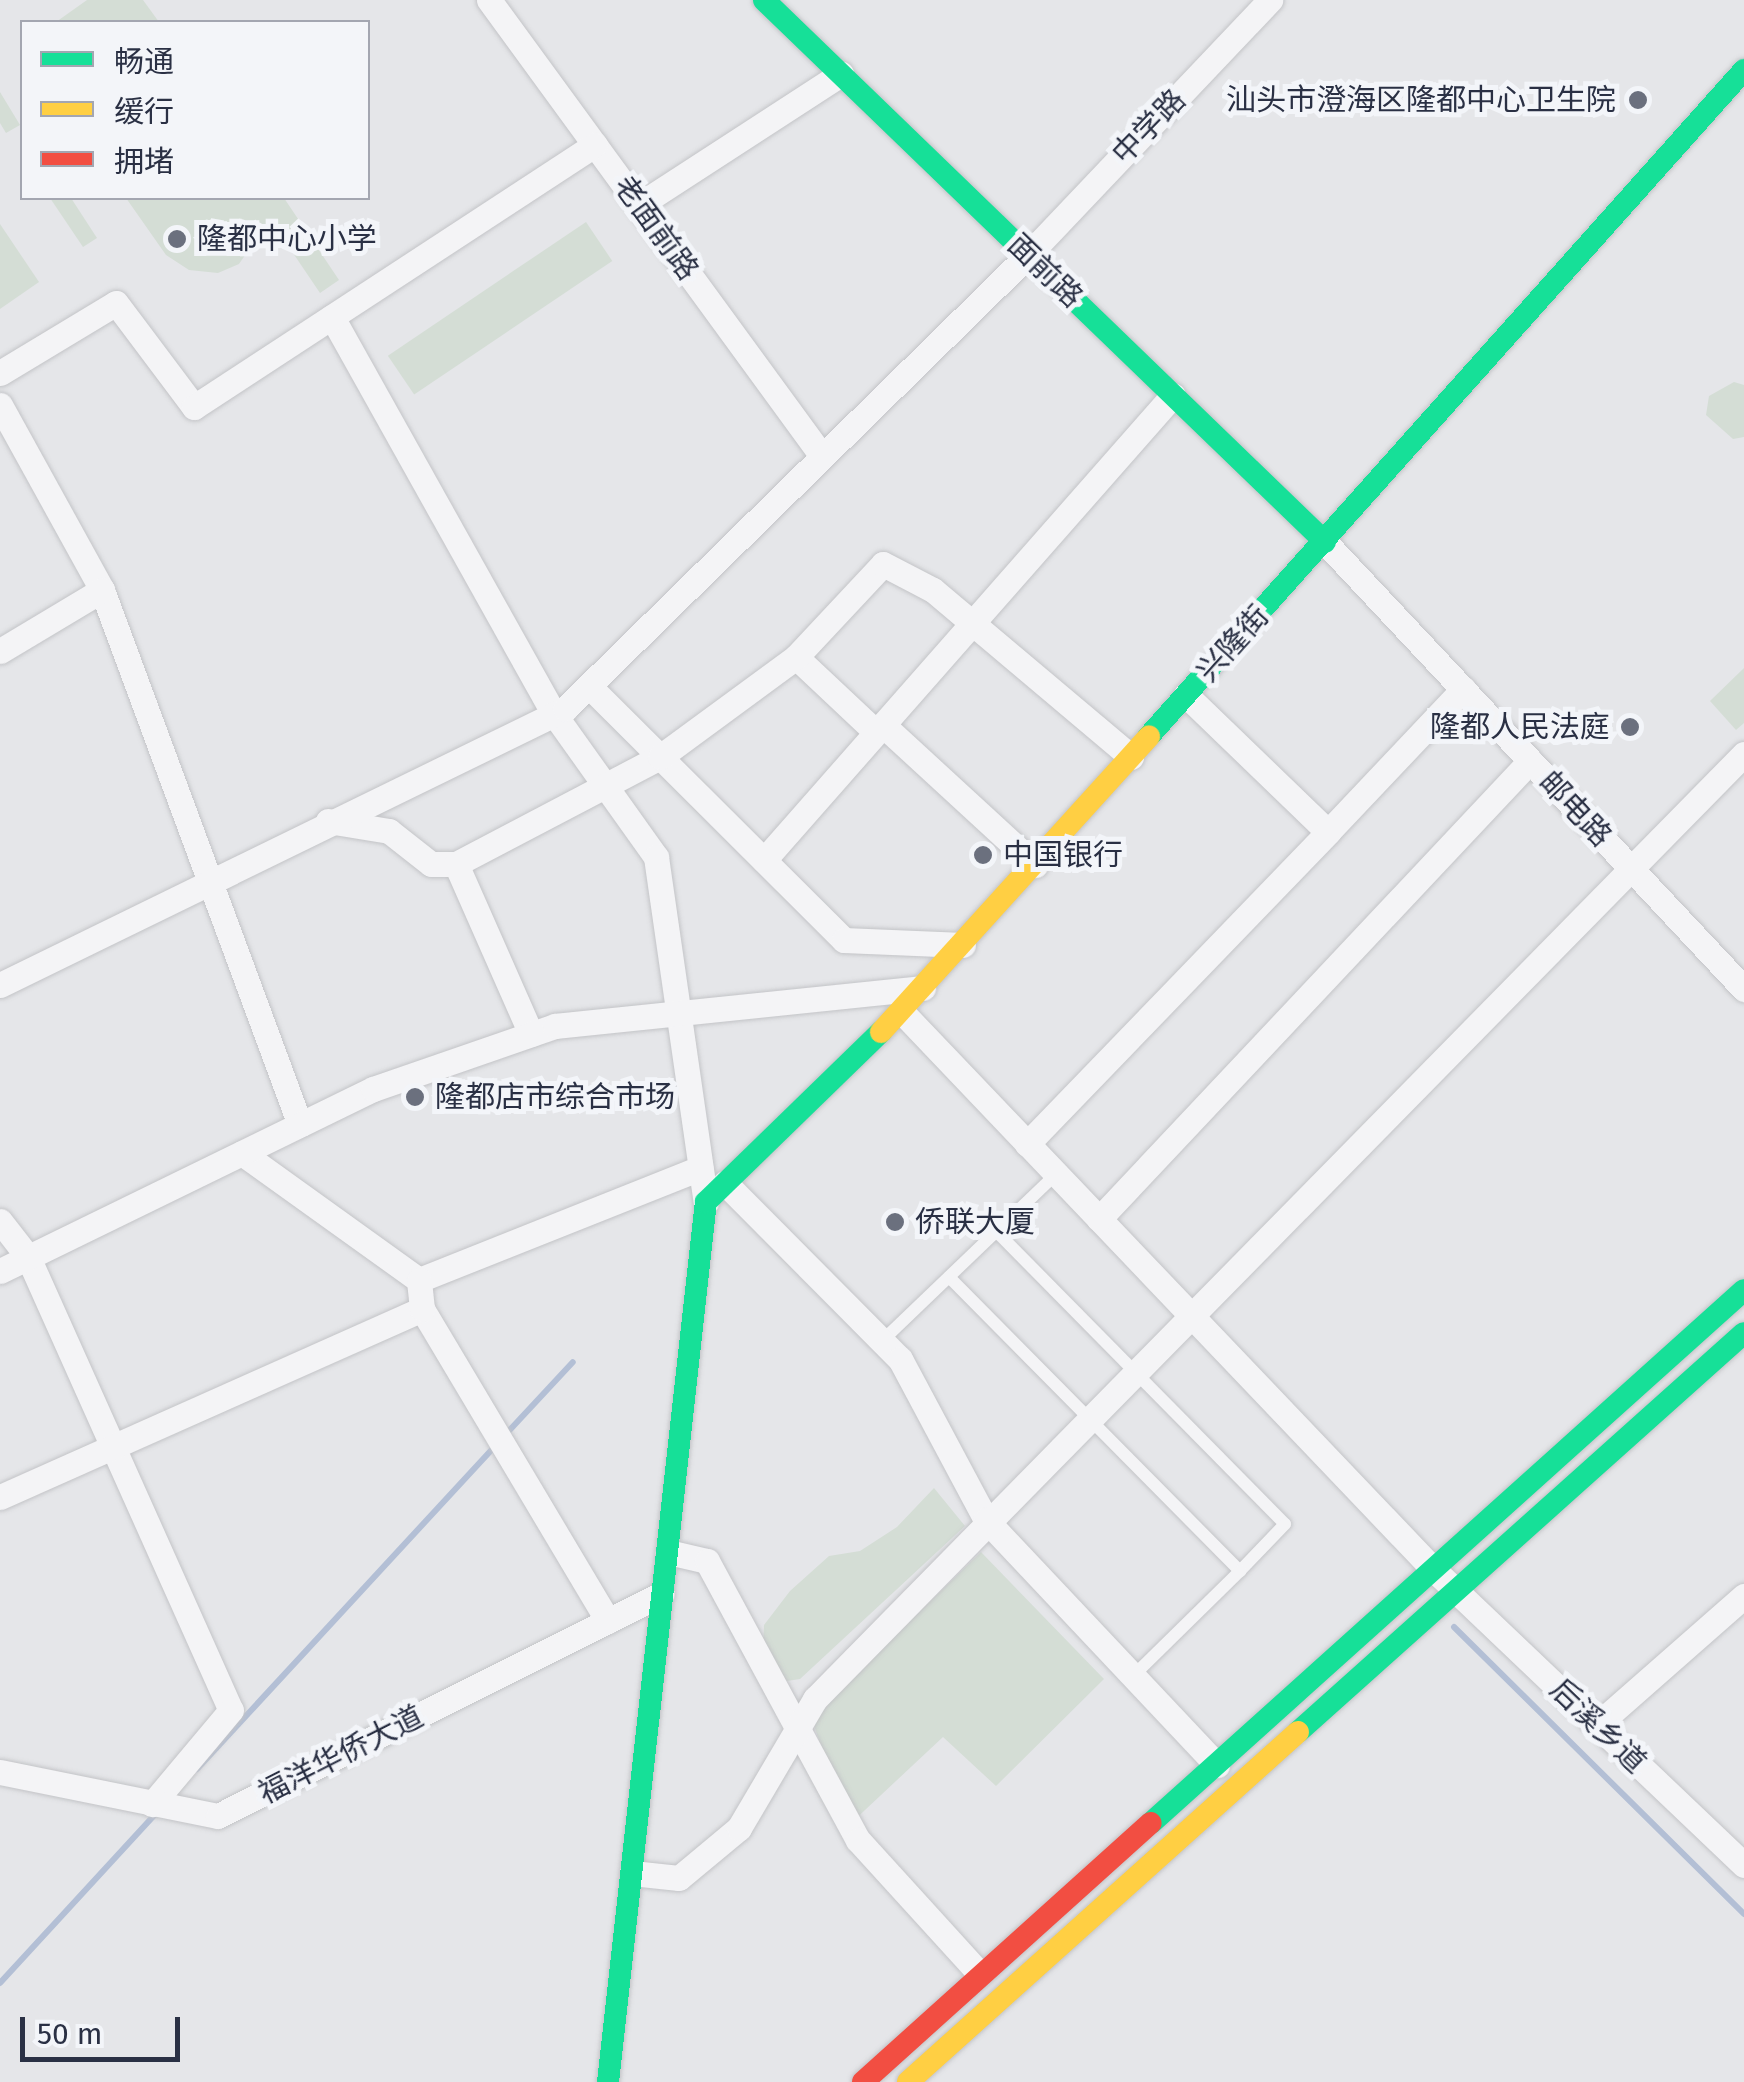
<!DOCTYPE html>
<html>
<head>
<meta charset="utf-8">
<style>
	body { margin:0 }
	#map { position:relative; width:1744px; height:2082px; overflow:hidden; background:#e5e6e9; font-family:"Fira Sans","Noto Sans SC",sans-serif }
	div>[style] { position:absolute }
	.green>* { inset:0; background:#d4ddd5; transform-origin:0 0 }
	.stream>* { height:6px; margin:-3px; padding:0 3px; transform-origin:3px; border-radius:3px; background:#b3bfd5 }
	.roads { filter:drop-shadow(0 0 2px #c3c4c7) drop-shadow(0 0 2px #c3c4c7) }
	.lane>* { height:12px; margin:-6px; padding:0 6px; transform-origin:6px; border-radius:6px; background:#f4f4f6 }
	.street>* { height:25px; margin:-12.5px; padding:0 12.5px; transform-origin:12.5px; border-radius:12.5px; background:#f4f4f6 }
	.fast>* { height:22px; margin:-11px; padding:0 11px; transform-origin:11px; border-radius:11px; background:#16e098 }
	.slow>* { height:22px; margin:-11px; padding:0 11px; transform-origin:11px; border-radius:11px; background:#ffcf43 }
	.jam>* { height:22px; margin:-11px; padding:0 11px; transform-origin:11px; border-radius:11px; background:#f24e42 }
	.dots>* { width:28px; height:28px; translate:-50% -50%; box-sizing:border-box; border:5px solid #f3f5f9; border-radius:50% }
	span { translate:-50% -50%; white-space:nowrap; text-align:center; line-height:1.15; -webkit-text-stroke:10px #f3f5f9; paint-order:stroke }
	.poi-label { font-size:30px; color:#2a3044 }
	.right { translate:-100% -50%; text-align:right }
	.left { translate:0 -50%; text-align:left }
	.street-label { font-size:30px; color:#2a3044 }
	.legend { position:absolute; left:20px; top:20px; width:350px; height:180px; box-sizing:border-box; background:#f3f5f9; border:2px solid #a3a6b1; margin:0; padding:12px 18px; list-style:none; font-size:30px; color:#2a3044 }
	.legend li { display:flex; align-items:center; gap:20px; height:50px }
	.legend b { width:50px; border:2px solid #a3a6b1 }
	.scale { position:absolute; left:20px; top:2017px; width:160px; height:45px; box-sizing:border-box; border:5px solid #2a3044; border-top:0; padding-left:12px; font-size:30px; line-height:35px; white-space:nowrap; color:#2a3044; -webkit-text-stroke:8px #f3f5f9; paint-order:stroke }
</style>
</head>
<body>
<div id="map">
	<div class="green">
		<i style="clip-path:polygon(87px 0,143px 0,159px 22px,56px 22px)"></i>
		<i style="clip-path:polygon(0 92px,20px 125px,6px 133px,0 123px)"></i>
		<i style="clip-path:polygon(50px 198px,71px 198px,97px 238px,83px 247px)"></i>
		<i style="clip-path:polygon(126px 198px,284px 198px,339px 280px,320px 293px,270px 219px,239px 264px,218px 273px,189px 270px,166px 255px)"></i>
		<i style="left:586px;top:222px;width:47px;height:239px;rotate:56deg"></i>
		<i style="clip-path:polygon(0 224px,39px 282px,0 309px)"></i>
		<i style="clip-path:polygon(1734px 382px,1744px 385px,1744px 437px,1733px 439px,1706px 415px,1709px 396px)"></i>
		<i style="clip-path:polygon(1744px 668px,1744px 723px,1736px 730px,1710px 701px)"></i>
		<i style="clip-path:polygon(934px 1488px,965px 1526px,800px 1679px,787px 1681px,763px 1652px,764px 1625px,790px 1591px,829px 1556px,860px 1551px,897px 1527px)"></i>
		<i style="clip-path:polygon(981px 1552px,1104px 1679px,996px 1786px,943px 1737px,849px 1825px,811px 1717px)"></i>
	</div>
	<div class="stream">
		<i style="left:506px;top:1434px;width:98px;rotate:-47.1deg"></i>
		<i style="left:1454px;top:1627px;width:408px;rotate:44.7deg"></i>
		<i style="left:197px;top:1769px;width:442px;rotate:-47.3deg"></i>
		<i style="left:0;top:1983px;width:234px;rotate:-47.4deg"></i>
	</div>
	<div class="roads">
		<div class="lane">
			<i style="left:997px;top:1232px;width:410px;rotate:45.4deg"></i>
			<i style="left:1285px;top:1524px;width:65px;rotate:133.8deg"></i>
			<i style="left:949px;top:1277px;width:414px;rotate:45.3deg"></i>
			<i style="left:1240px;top:1571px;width:150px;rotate:135.5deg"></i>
			<i style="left:882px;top:1341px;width:241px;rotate:-43.8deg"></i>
		</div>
		<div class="street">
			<i style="left:489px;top:0;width:565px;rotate:53.86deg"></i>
			<i style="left:639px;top:205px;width:241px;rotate:-33deg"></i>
			<i style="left:332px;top:317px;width:455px;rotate:60.8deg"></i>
			<i style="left:554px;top:714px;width:176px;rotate:54.5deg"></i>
			<i style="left:656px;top:857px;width:349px;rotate:81.8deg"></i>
			<i style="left:0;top:373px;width:135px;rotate:-31.1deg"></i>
			<i style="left:116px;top:303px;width:130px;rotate:53.1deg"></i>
			<i style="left:194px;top:407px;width:479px;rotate:-33.2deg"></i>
			<i style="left:0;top:405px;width:211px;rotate:61.1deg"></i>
			<i style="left:102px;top:590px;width:570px;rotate:69.69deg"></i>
			<i style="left:1325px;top:542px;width:613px;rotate:46.85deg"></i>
			<i style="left:0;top:651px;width:119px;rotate:-30.9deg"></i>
			<i style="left:796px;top:657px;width:110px;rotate:43.2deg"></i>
			<i style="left:589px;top:686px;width:360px;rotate:44.9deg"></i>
			<i style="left:844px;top:940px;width:119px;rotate:2.4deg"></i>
			<i style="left:1186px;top:695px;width:197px;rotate:44deg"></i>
			<i style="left:1328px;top:832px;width:197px;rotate:-46.6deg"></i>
			<i style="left:883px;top:725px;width:207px;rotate:42.6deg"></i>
			<i style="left:328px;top:821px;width:62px;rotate:9.3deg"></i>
			<i style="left:389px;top:831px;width:53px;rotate:38.2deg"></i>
			<i style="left:431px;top:864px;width:25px"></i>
			<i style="left:456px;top:864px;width:230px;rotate:-27.7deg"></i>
			<i style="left:660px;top:757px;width:169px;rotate:-36.3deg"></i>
			<i style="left:796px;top:657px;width:127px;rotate:-46.9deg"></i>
			<i style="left:883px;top:564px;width:56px;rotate:27.5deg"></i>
			<i style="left:933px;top:590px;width:259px;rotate:40.1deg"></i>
			<i style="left:764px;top:860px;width:619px;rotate:-48.67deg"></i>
			<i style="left:456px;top:864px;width:186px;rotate:66.2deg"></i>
			<i style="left:0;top:985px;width:629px;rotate:-26.04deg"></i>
			<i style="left:565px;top:709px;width:648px;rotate:-44.44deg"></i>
			<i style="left:1028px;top:255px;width:352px;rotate:-46.5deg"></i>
			<i style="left:902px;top:1012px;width:767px;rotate:46.37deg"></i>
			<i style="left:1431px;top:1567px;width:432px;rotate:43.6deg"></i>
			<i style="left:1027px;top:1144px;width:434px;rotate:-46deg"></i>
			<i style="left:242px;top:1153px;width:218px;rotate:35.7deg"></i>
			<i style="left:419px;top:1280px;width:303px;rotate:-21.7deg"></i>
			<i style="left:725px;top:1183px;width:248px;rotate:45.2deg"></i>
			<i style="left:900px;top:1359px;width:183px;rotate:61.9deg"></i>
			<i style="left:986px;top:1520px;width:337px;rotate:46.7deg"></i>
			<i style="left:1099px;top:1219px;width:629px;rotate:-46.74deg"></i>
			<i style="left:0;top:1221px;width:46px;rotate:52.1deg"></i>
			<i style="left:28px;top:1257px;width:496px;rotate:65.9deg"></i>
			<i style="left:231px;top:1710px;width:123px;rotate:130deg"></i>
			<i style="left:0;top:1271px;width:415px;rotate:-26deg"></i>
			<i style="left:373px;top:1089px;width:193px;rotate:-19.1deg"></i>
			<i style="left:555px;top:1026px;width:370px;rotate:-5.9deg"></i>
			<i style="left:422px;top:1309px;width:363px;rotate:59.2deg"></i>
			<i style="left:0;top:1497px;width:462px;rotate:-24deg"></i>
			<i style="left:422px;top:1309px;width:29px;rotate:-96deg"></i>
			<i style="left:668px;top:1552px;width:40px;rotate:13deg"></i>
			<i style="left:707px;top:1561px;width:317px;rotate:61.6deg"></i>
			<i style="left:858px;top:1840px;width:178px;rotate:47.7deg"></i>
			<i style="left:1597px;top:1725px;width:196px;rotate:-41.3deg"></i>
			<i style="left:0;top:1772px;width:222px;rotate:11.4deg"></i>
			<i style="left:218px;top:1816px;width:496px;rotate:-26.6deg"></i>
			<i style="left:632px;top:1873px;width:47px;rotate:6.1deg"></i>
			<i style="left:679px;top:1878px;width:78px;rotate:-39.8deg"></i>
			<i style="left:739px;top:1828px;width:150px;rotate:-59.5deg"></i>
			<i style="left:815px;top:1699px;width:1325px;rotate:-45.49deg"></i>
		</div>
		<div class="fast">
			<i style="left:764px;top:0;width:780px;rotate:44.01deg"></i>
			<i style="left:1149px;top:736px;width:893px;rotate:-48.22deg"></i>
			<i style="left:1298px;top:1732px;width:598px;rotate:-41.82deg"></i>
			<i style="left:1151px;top:1823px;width:797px;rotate:-41.95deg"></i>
			<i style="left:608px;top:2082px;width:885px;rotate:-83.65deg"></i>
			<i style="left:706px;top:1202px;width:244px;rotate:-44.2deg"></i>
		</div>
		<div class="slow">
			<i style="left:881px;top:1032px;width:399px;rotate:-47.8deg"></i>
			<i style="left:908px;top:2082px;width:524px;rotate:-41.91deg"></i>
		</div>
		<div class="jam">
			<i style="left:863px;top:2082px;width:387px;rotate:-42deg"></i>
		</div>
	</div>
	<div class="dots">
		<i style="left:1638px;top:100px;background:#6b707e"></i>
		<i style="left:177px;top:239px;background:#6b707e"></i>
		<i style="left:1630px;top:727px;background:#6b707e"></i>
		<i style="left:983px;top:855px;background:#6b707e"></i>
		<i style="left:415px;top:1097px;background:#6b707e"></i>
		<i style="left:895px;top:1222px;background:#6b707e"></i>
	</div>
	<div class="poi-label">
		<span class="right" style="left:1616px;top:100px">汕头市澄海区隆都中心卫生院</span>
		<span class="left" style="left:197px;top:239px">隆都中心小学</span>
		<span class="right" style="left:1610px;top:727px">隆都人民法庭</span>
		<span class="left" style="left:1003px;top:855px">中国银行</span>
		<span class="left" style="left:435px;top:1097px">隆都店市综合市场</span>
		<span class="left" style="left:915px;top:1222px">侨联大厦</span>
	</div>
	<div class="street-label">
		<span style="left:1149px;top:127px;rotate:-46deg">中学路</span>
		<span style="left:656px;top:228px;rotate:54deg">老面前路</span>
		<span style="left:1045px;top:271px;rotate:44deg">面前路</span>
		<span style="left:1233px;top:644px;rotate:-48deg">兴隆街</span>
		<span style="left:1575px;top:809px;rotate:47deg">邮电路</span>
		<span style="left:1598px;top:1726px;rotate:44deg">后溪乡道</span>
		<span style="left:341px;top:1755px;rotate:-27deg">福洋华侨大道</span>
	</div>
	<ul class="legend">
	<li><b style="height:12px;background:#16e098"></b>畅通</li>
	<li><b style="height:12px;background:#ffcf43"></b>缓行</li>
	<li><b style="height:12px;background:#f24e42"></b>拥堵</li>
	</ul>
	<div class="scale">50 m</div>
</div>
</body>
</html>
